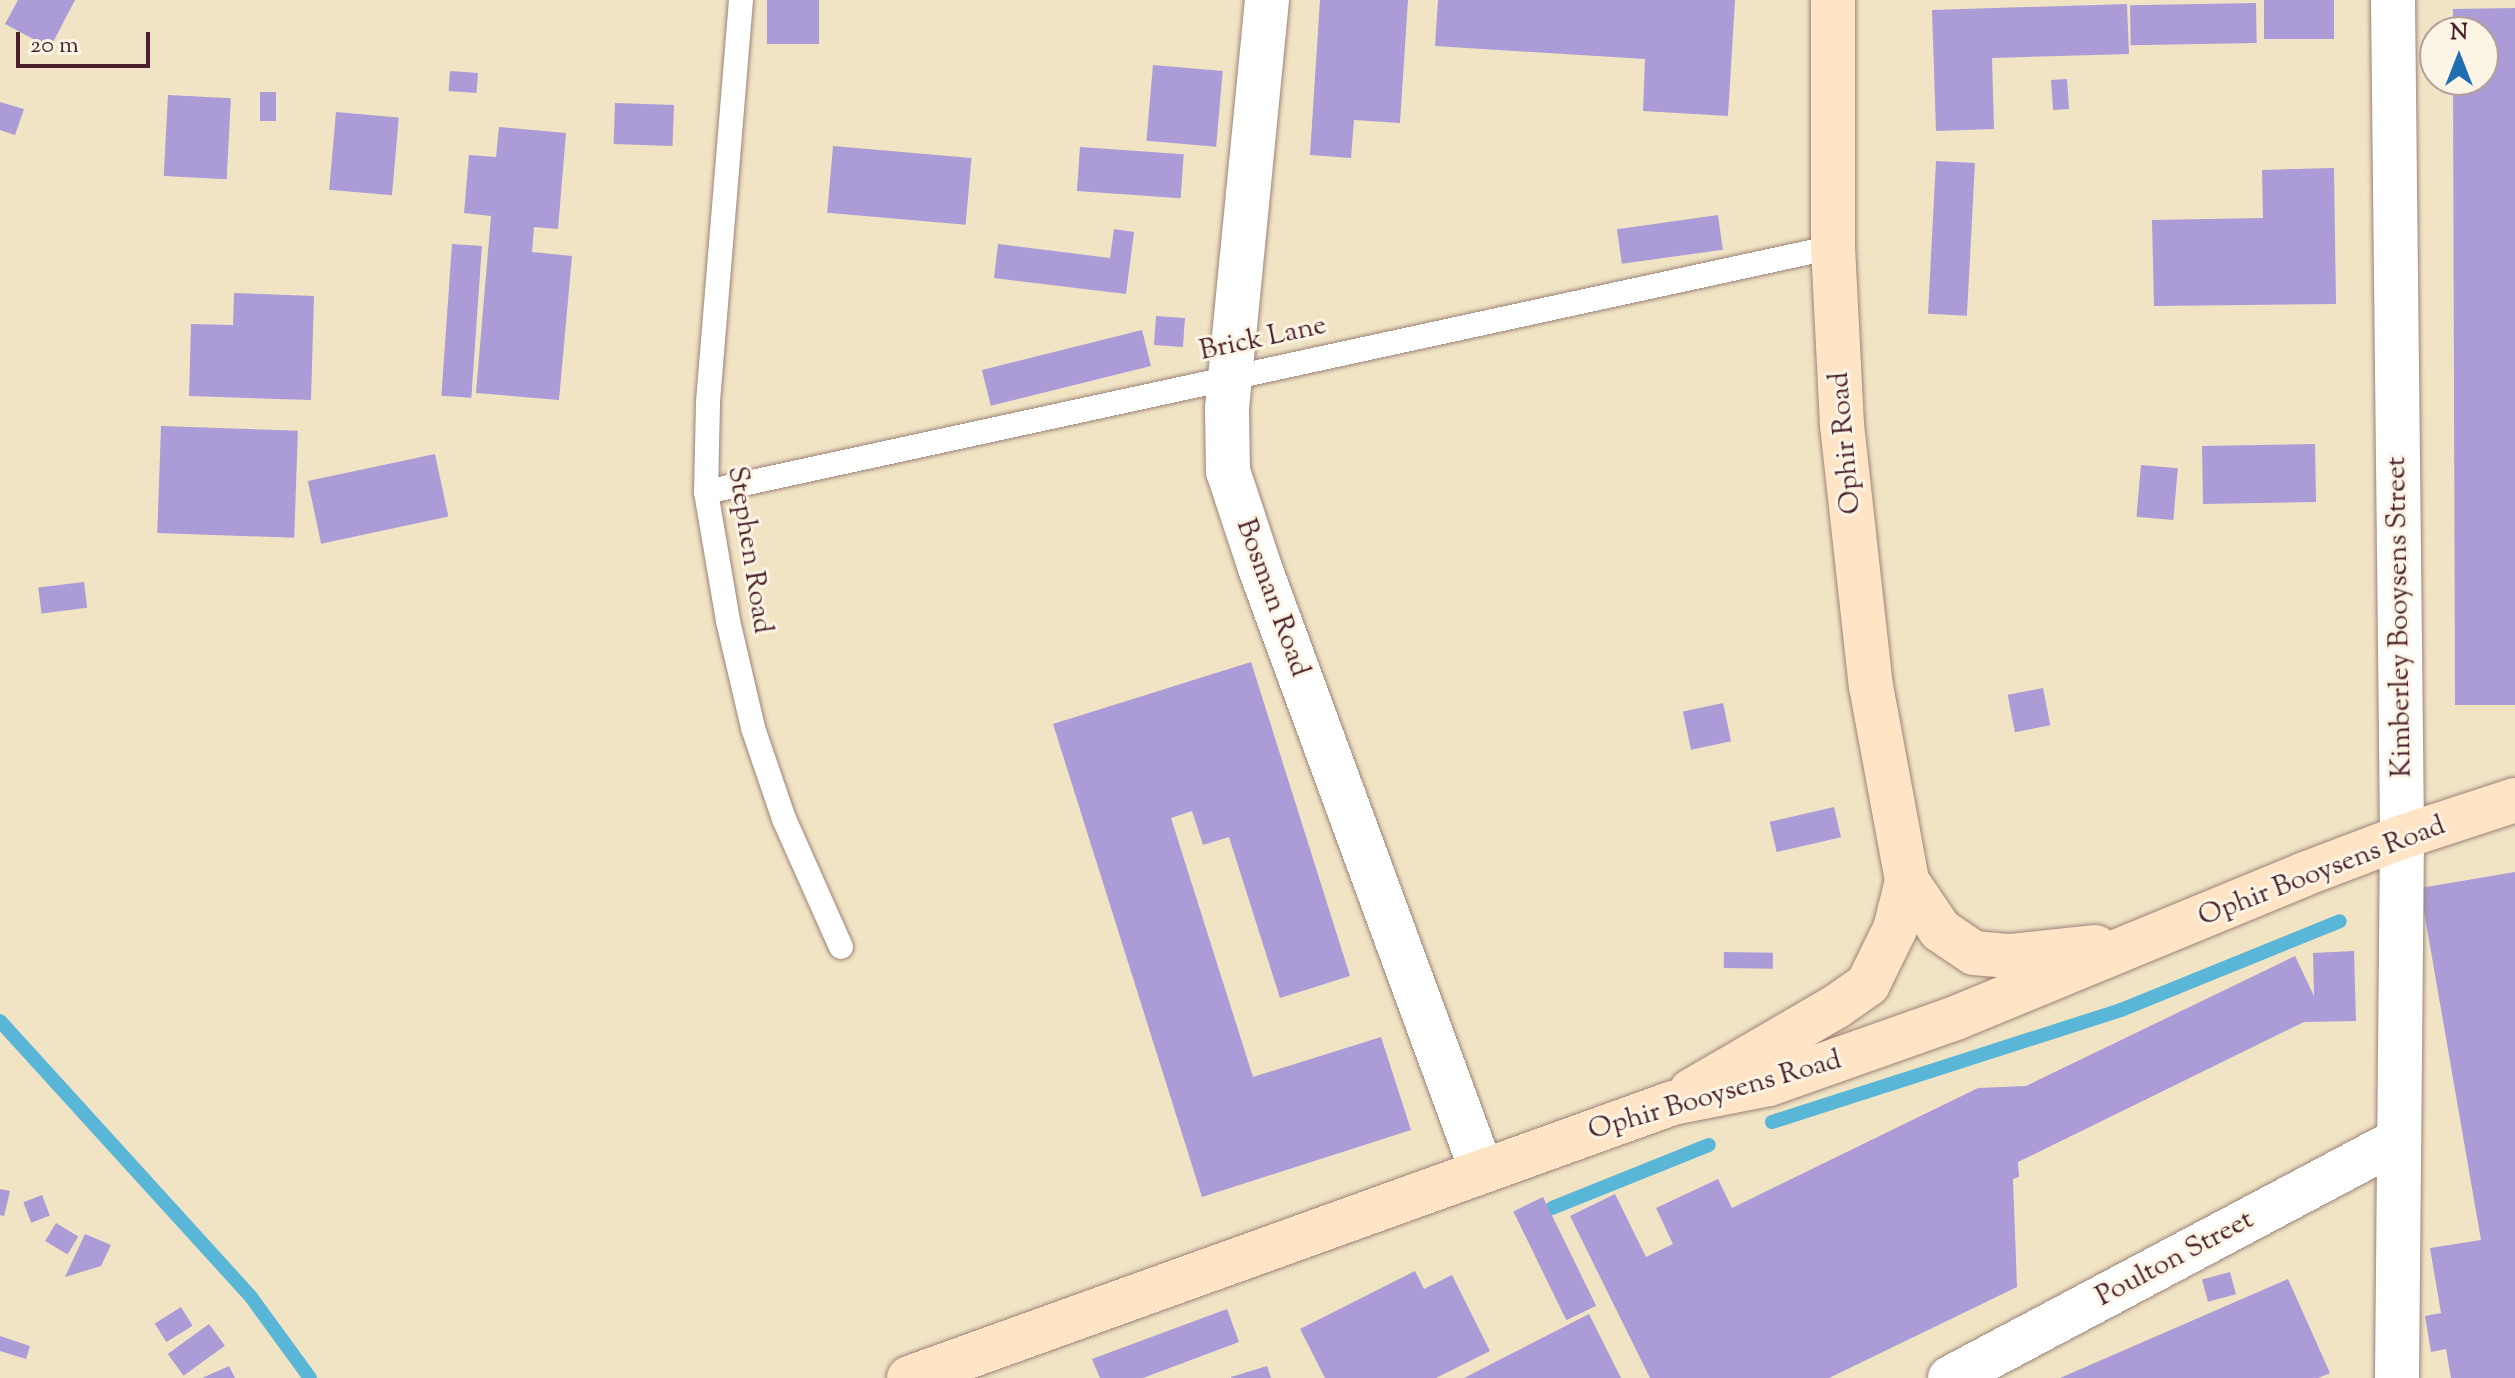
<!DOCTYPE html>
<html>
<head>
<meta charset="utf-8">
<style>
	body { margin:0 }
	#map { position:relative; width:2515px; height:1378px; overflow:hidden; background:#f0e4c5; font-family:"Sorts Mill Goudy",serif }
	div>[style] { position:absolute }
	.stream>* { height:14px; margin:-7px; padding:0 7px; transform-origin:7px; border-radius:7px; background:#59b6d7 }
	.building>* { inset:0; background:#ab9bd7; transform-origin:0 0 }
	.roads { filter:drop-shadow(0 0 2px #9d8278) drop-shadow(0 0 2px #9d8278) }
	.lane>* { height:24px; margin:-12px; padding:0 12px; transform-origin:12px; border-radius:12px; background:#fff }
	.street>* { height:44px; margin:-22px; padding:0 22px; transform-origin:22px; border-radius:22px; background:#fff }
	.secondary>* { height:44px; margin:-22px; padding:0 22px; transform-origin:22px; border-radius:22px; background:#ffe4c6 }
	span { translate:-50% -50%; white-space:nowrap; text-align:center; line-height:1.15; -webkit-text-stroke:6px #fcf5e5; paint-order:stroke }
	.street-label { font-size:28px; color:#4a1f2b }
	.north { position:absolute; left:2419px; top:16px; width:80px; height:80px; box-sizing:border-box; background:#fcf5e5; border:2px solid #b59f9b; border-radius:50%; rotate:0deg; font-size:22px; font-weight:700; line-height:32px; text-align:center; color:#4a1f2b }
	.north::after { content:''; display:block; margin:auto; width:28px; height:36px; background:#1f6fb2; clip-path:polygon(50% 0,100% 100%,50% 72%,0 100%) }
	.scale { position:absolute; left:16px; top:32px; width:134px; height:36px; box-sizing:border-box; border:4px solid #4a1f2b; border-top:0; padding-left:10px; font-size:24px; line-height:28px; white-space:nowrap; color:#4a1f2b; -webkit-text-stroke:6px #fcf5e5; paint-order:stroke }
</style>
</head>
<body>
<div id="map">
	<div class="stream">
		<i style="left:0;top:1021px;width:373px;rotate:47.7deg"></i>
		<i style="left:251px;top:1297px;width:100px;rotate:53.9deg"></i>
		<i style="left:1772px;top:1122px;width:367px;rotate:-17.8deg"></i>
		<i style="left:2121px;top:1010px;width:236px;rotate:-22.1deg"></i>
		<i style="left:1552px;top:1208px;width:169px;rotate:-21.9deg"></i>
	</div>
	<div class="building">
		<i style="clip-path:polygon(18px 0,75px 0,50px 48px,5px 24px)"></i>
		<i style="left:767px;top:0;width:52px;height:44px"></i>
		<i style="clip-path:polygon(1320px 0,1408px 0,1400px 123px,1354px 120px,1351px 158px,1310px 155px)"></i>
		<i style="clip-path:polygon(1438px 0,1735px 0,1728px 116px,1643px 111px,1645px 59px,1435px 46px)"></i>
		<i style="left:2264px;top:0;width:70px;height:39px"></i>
		<i style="left:2256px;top:3px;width:40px;height:126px;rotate:89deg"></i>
		<i style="clip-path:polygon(2127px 4px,2129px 54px,1992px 58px,1994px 129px,1936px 131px,1932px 10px)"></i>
		<i style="clip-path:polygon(2515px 8px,2515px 705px,2455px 705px,2453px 80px,2483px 80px,2483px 32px,2453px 32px,2453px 9px)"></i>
		<i style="left:1153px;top:65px;width:70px;height:76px;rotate:5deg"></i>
		<i style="left:450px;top:71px;width:28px;height:20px;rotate:4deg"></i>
		<i style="left:2067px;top:79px;width:30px;height:16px;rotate:86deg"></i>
		<i style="left:260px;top:92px;width:16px;height:29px"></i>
		<i style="left:168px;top:95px;width:63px;height:81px;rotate:3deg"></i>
		<i style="clip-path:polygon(0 102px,24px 109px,15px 135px,0 130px)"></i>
		<i style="left:615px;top:103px;width:59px;height:41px;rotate:2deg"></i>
		<i style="left:336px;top:112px;width:63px;height:78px;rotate:5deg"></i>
		<i style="clip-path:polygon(499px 127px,566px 133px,558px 229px,534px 227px,532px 252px,572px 256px,559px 400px,476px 393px,491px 216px,464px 213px,469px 155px,496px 157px)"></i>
		<i style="left:833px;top:146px;width:139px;height:67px;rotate:5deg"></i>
		<i style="left:1080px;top:147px;width:104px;height:44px;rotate:4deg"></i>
		<i style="left:1936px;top:161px;width:39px;height:153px;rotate:3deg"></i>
		<i style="clip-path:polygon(2334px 168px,2336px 304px,2154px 306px,2152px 220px,2263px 218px,2262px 170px)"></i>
		<i style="left:1718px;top:215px;width:35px;height:102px;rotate:82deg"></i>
		<i style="clip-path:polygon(1114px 229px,1134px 232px,1126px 294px,994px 278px,998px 244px,1110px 258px)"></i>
		<i style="left:452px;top:244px;width:30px;height:152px;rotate:4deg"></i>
		<i style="clip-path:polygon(234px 293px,314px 296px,311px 400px,189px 396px,191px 324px,233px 325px)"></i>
		<i style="left:1156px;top:316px;width:29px;height:29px;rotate:4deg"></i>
		<i style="left:1142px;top:330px;width:37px;height:165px;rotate:76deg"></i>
		<i style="left:161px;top:426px;width:137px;height:107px;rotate:2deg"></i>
		<i style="left:2315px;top:444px;width:58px;height:113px;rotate:89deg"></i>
		<i style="left:435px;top:454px;width:64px;height:130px;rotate:78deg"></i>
		<i style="left:2141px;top:465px;width:37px;height:52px;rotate:5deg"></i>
		<i style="left:84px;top:582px;width:26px;height:46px;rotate:83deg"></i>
		<i style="clip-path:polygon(1251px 662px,1350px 976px,1280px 998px,1229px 837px,1203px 845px,1192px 811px,1171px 818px,1253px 1077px,1381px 1037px,1411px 1130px,1202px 1197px,1053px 724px)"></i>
		<i style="left:2043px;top:688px;width:38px;height:36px;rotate:79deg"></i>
		<i style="left:1723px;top:703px;width:39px;height:41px;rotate:78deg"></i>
		<i style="left:1834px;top:807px;width:31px;height:66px;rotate:77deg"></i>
		<i style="clip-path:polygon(2515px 872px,2515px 1378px,2451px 1378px,2446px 1349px,2431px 1352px,2425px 1316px,2441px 1313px,2430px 1248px,2481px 1240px,2420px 888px)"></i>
		<i style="clip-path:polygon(2354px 951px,2356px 1021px,2304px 1022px,2018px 1162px,2019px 1177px,2013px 1179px,2017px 1287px,1829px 1378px,1650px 1378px,1570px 1216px,1615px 1194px,1646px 1257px,1673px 1244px,1656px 1208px,1718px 1179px,1732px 1208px,1978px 1088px,2026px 1086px,2295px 956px,2314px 996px,2313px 953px)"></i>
		<i style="left:1724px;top:952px;width:49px;height:16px;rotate:1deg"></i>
		<i style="clip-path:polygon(0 1189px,10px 1191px,4px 1216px,0 1215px)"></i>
		<i style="left:42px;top:1195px;width:22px;height:20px;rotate:69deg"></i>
		<i style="left:1543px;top:1197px;width:121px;height:33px;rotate:64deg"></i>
		<i style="left:56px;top:1223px;width:26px;height:21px;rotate:31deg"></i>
		<i style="clip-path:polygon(85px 1234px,111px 1245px,101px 1266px,65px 1277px)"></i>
		<i style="clip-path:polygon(1415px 1271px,1424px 1289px,1452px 1275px,1490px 1351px,1436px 1378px,1325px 1378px,1300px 1329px)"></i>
		<i style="left:2230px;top:1272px;width:23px;height:29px;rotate:75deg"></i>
		<i style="clip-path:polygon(2288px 1279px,2330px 1373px,2318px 1378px,2060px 1378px)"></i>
		<i style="left:181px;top:1307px;width:22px;height:31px;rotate:58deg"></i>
		<i style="clip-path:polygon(1227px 1309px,1239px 1342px,1143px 1378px,1100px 1378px,1092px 1359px)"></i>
		<i style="clip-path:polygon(1589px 1314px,1621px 1378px,1464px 1378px)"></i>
		<i style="left:209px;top:1324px;width:27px;height:51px;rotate:54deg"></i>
		<i style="clip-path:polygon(0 1336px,30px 1346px,26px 1359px,0 1351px)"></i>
		<i style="clip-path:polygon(229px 1366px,235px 1378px,202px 1378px)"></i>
		<i style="clip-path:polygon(1267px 1366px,1271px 1378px,1231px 1378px,1231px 1377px)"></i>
	</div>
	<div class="roads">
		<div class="lane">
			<i style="left:741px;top:0;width:405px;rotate:94.7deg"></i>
			<i style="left:708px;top:404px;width:88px;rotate:91.3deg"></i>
			<i style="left:706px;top:492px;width:131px;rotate:80.3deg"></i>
			<i style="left:728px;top:621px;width:110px;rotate:76.8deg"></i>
			<i style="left:753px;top:728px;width:96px;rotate:71.2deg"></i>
			<i style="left:784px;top:819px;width:140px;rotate:66deg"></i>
			<i style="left:706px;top:492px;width:1153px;rotate:-12.26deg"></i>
		</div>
		<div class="street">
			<i style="left:1267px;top:0;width:410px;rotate:95.6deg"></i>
			<i style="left:1227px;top:408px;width:63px;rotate:89.1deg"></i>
			<i style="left:1228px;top:471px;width:102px;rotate:71.7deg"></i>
			<i style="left:1260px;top:568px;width:640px;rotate:69.81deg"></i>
			<i style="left:2393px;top:0;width:837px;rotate:89.38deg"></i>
			<i style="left:2402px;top:837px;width:541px;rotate:90.53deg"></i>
			<i style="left:1950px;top:1378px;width:508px;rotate:-27.93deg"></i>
		</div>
		<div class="secondary">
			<i style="left:1833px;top:0;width:247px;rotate:90deg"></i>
			<i style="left:1833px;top:247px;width:178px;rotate:87.1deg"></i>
			<i style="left:1842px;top:425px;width:263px;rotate:83.7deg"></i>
			<i style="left:1871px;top:686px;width:198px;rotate:79.5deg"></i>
			<i style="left:1907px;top:881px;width:59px;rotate:56deg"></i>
			<i style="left:1940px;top:930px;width:41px;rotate:34.1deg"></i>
			<i style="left:1974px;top:953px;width:36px;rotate:5deg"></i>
			<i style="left:2010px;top:956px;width:86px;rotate:-6deg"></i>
			<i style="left:1691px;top:1091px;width:169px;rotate:-30.2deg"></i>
			<i style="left:1837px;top:1006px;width:38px;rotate:-35deg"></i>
			<i style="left:1868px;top:984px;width:61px;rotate:-63.9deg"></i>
			<i style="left:1895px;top:929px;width:49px;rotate:-76deg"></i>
			<i style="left:909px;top:1378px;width:812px;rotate:-19.8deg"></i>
			<i style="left:1673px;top:1103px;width:98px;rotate:-11.2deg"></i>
			<i style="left:1769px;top:1084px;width:201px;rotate:-19.5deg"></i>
			<i style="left:1958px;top:1017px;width:372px;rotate:-22.4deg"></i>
			<i style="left:2302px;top:875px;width:107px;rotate:-20.8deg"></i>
			<i style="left:2402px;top:837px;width:119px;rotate:-18.1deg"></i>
		</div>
	</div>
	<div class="street-label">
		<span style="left:1263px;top:339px;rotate:-12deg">Brick Lane</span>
		<span style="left:1846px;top:443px;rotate:-95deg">Ophir Road</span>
		<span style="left:749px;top:550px;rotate:81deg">Stephen Road</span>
		<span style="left:1272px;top:598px;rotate:70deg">Bosman Road</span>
		<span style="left:2400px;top:617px;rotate:-91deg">Kimberley Booysens Street</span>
		<span style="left:2322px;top:872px;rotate:-21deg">Ophir Booysens Road</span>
		<span style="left:1715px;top:1096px;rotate:-16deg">Ophir Booysens Road</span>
		<span style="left:2175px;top:1259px;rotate:-28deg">Poulton Street</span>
	</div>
	<div class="north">N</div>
	<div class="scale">20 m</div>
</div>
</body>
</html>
